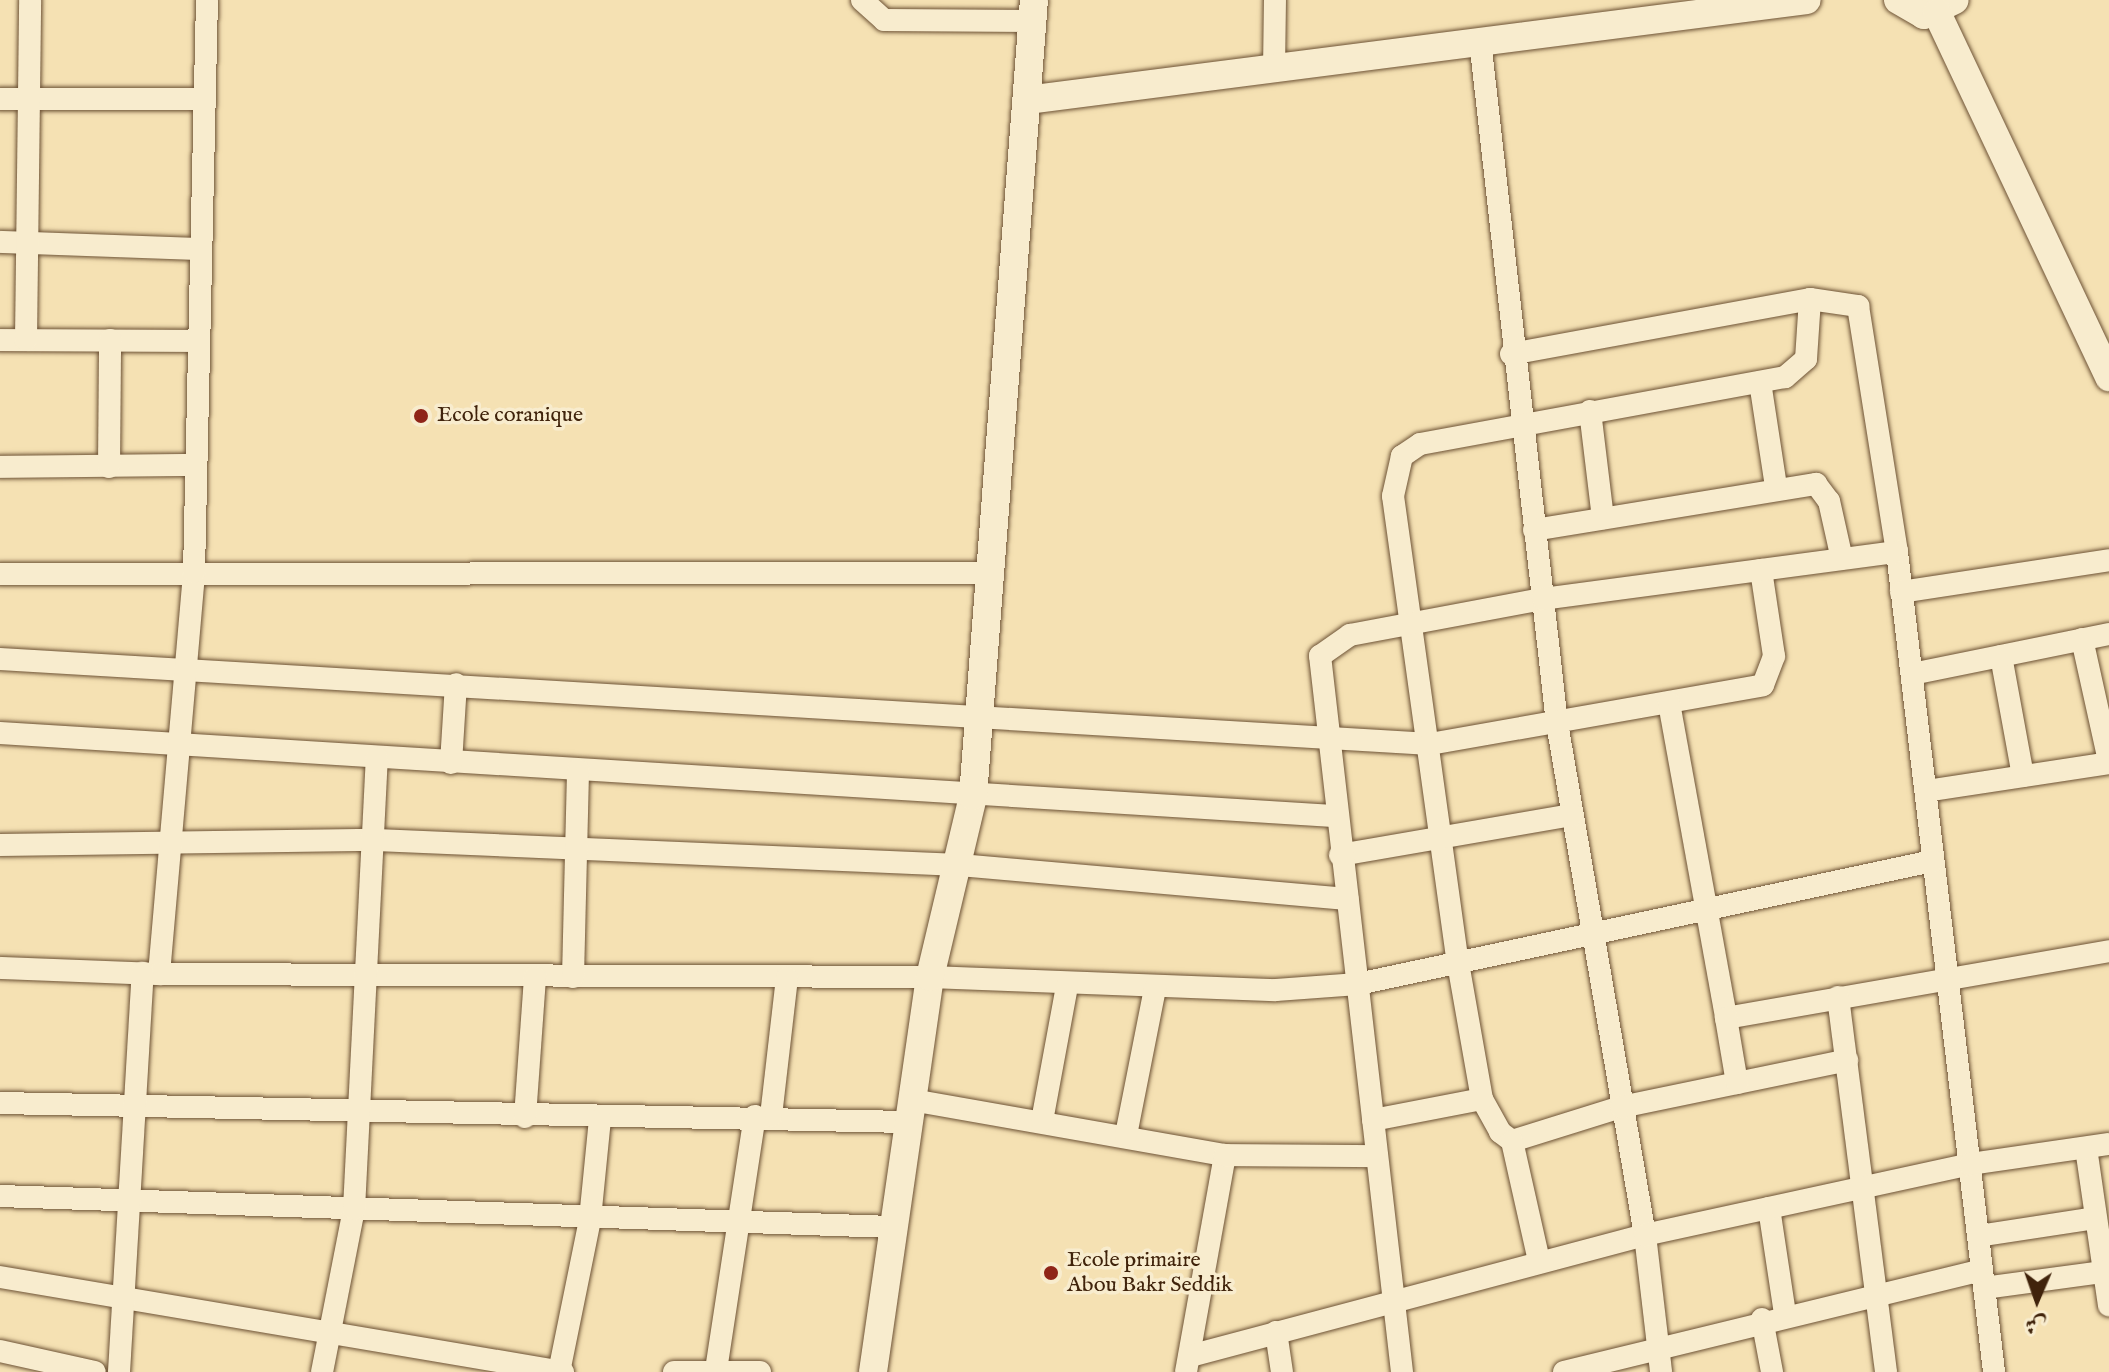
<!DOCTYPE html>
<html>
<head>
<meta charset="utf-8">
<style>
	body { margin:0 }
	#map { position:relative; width:2109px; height:1372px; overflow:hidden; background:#f5e1b3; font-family:"IM FELL English",Amiri,serif }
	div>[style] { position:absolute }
	.roads { filter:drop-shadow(0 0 2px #6d5235) drop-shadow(0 0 2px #6d5235) }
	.minor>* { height:22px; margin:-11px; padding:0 11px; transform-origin:11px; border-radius:11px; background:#f8ecce }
	.tertiary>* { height:28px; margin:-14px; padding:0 14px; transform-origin:14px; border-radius:14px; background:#f8ecce }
	.dots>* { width:22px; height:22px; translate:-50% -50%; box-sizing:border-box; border:4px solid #f8ecce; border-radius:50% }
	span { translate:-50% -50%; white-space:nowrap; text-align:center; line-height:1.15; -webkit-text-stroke:7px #f8ecce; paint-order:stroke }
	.poi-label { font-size:22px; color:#40230b }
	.left { translate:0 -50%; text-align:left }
	.north { position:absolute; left:1997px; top:1260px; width:80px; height:80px; -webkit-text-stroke:6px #f8ecce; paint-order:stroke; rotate:182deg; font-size:22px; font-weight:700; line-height:32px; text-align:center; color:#40230b }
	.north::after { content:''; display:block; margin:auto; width:28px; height:36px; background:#40230b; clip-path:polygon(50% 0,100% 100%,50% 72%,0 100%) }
</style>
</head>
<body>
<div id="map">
	<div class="roads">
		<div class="minor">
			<i style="left:862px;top:0;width:30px;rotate:42deg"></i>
			<i style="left:884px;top:20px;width:148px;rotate:0.4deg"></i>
			<i style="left:1480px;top:40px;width:687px;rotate:83.57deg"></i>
			<i style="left:1557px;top:723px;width:520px;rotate:80.25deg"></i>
			<i style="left:1645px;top:1235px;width:138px;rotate:83.3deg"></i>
			<i style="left:1274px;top:70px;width:70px;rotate:-89.2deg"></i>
			<i style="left:0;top:99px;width:204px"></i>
			<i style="left:0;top:242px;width:201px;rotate:2deg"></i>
			<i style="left:1810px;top:299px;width:60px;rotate:93.8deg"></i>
			<i style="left:1806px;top:359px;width:28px;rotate:139deg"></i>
			<i style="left:1785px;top:377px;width:371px;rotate:169.6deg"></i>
			<i style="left:1420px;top:444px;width:22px;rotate:146deg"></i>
			<i style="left:1402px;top:456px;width:41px;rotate:102.7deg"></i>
			<i style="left:1393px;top:496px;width:472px;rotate:82.1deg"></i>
			<i style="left:1458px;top:963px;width:138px;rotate:80deg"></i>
			<i style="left:1482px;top:1099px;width:38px;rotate:61deg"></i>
			<i style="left:1500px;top:1132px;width:15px;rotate:37deg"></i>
			<i style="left:1512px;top:1141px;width:114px;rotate:-17.3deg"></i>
			<i style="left:1621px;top:1107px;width:231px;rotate:-11.7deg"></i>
			<i style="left:0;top:340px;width:195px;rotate:0.3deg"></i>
			<i style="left:26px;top:340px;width:340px;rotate:-89.3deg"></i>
			<i style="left:1511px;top:354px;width:304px;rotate:-10.4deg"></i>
			<i style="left:1810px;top:299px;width:49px;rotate:8.3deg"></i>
			<i style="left:1858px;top:306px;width:249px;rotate:81deg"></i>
			<i style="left:1897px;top:552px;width:826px;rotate:83.25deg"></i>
			<i style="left:1760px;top:382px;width:106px;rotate:81.3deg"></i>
			<i style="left:1590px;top:411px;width:108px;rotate:83.1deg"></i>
			<i style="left:0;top:467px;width:196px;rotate:-0.6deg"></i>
			<i style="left:109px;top:467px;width:127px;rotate:-89.5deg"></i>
			<i style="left:1534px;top:530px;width:286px;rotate:-9.3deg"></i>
			<i style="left:1816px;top:484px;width:21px;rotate:53deg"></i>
			<i style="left:1829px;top:501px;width:59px;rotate:77.4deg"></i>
			<i style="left:0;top:574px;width:990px;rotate:-0.06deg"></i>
			<i style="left:1901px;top:592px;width:210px;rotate:-8.7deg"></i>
			<i style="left:2082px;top:639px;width:125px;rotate:77.5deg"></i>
			<i style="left:2001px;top:656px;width:122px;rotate:79.6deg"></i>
			<i style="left:0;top:659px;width:1433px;rotate:3.4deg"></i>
			<i style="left:1430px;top:744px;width:338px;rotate:-10deg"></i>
			<i style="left:1763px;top:685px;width:31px;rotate:-69deg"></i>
			<i style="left:1774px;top:656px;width:87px;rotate:-98.6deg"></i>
			<i style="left:1912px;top:674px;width:201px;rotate:-11.5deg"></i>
			<i style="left:1669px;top:703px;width:320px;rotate:79.7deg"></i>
			<i style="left:1726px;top:1018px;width:389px;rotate:-9.9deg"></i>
			<i style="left:0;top:733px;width:1336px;rotate:3.56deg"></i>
			<i style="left:451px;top:763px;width:79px;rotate:-86.4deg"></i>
			<i style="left:1926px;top:791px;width:185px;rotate:-8.7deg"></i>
			<i style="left:0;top:845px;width:376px;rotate:-0.8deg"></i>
			<i style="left:376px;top:840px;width:584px;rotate:2.46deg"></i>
			<i style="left:959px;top:865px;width:390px;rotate:5deg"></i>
			<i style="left:1340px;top:855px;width:235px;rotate:-9.8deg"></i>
			<i style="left:0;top:968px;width:159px;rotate:2.2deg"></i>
			<i style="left:159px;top:974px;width:404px;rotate:-85deg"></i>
			<i style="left:194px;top:572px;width:572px;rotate:-88.7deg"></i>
			<i style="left:159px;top:974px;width:771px;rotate:0.22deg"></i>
			<i style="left:930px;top:977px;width:346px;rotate:2.2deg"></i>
			<i style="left:1276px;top:990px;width:82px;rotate:-4.2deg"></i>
			<i style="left:1358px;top:984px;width:587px;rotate:-12.09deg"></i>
			<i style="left:573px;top:977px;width:207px;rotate:-88.6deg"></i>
			<i style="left:1838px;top:997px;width:378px;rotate:82.7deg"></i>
			<i style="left:1726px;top:1018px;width:66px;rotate:80.4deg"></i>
			<i style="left:912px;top:1100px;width:318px;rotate:10deg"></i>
			<i style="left:1225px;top:1155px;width:220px;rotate:100.2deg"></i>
			<i style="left:0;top:1103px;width:909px;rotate:1.2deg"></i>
			<i style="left:771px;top:1116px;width:139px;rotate:-83.4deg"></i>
			<i style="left:525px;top:1117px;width:140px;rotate:-85.9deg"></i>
			<i style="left:1373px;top:1120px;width:111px;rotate:-10.9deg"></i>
			<i style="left:1042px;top:1121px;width:137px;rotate:-79.5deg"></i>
			<i style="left:1126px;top:1135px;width:150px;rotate:-78.8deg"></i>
			<i style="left:1512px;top:1141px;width:123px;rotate:77.3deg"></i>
			<i style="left:2086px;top:1148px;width:159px;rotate:81.7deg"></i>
			<i style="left:1225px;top:1155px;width:152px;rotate:0.4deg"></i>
			<i style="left:0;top:1196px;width:892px;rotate:1.99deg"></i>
			<i style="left:1769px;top:1208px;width:107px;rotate:81.4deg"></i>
			<i style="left:1978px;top:1236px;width:118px;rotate:-8.7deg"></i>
			<i style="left:0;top:1277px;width:571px;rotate:9.58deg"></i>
			<i style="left:1984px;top:1288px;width:126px;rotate:-7.7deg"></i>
			<i style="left:1762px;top:1319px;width:54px;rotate:79.3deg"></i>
			<i style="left:1276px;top:1332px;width:40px;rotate:81.5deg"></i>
			<i style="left:0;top:1351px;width:97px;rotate:12.5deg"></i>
			<i style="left:1190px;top:1356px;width:471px;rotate:-14.9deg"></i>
			<i style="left:1645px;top:1235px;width:333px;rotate:-12.3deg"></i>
			<i style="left:1970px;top:1164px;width:140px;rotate:-8.2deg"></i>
			<i style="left:716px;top:1370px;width:257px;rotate:-81.3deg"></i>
			<i style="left:119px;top:1372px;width:400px;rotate:-86.6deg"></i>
			<i style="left:322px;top:1372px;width:166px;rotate:-78.9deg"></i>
			<i style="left:354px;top:1209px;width:451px;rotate:-87.1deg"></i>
			<i style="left:559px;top:1372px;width:156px;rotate:-78.5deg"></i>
			<i style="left:590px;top:1219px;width:100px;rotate:-84.3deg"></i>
			<i style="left:674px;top:1372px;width:86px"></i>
			<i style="left:1402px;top:1372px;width:721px;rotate:-96.53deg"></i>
			<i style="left:1320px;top:656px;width:37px;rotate:-35deg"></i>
			<i style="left:1350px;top:635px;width:196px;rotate:-10.6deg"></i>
			<i style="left:1543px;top:599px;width:357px;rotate:-7.6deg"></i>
			<i style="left:1564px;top:1372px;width:430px;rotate:-13.7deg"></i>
		</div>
		<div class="tertiary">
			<i style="left:1898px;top:0;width:30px;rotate:30deg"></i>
			<i style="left:1924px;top:15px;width:34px;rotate:-26deg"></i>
			<i style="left:1937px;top:13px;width:403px;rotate:64.7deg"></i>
			<i style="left:1027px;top:100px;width:786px;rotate:-7.31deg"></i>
			<i style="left:873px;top:1372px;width:399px;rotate:-81.8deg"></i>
			<i style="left:930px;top:977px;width:186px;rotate:-76.6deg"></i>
			<i style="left:973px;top:796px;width:798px;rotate:-85.62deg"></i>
		</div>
	</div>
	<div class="dots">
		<i style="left:421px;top:416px;background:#8f2418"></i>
		<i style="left:1051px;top:1273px;background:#8f2418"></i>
	</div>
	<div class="poi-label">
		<span class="left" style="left:437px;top:416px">Ecole coranique</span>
		<span class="left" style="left:1067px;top:1273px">Ecole primaire<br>Abou Bakr Seddik</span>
	</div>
	<div class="north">ش</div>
</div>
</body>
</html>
